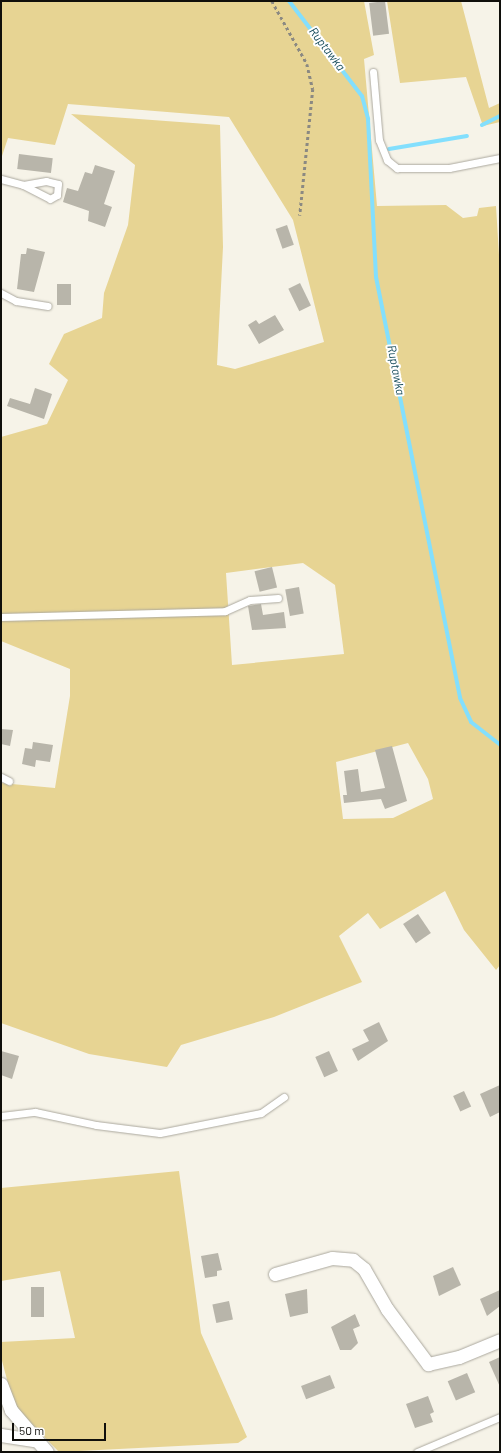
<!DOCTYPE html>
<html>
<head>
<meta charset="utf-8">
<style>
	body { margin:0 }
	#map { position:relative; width:501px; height:1453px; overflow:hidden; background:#f6f3e8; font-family:Barlow,sans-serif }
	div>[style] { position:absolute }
	.green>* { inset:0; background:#e7d493 }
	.stream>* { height:4px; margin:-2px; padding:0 2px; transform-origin:2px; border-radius:2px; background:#83dffd }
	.building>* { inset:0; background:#b8b5aa; transform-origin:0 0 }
	.path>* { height:2.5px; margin-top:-1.25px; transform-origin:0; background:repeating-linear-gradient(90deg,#8b8982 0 3px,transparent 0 6px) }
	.roads { filter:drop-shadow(0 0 1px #aba89e) drop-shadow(0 0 1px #aba89e) }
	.lane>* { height:7px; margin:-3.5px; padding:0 3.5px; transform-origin:3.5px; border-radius:3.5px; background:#fff }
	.street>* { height:13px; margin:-6.5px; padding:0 6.5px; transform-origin:6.5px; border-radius:6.5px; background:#fff }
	span { translate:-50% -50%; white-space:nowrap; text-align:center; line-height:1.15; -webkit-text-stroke:4px #fff; paint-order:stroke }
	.water-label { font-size:12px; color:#144a59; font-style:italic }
	.frame { position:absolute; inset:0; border:2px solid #100f0b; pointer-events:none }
	.scale { position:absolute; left:12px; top:1423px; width:94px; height:18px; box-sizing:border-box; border:2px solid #100f0b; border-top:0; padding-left:5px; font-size:12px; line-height:14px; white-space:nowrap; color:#100f0b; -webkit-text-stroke:3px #fff; paint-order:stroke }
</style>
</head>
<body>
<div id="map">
	<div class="green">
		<i style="clip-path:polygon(evenodd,1px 1px,364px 1px,374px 55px,364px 59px,377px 206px,446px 205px,463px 218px,477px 216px,479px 208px,496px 206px,500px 271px,500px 965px,496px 970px,464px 930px,445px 891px,380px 929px,368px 913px,339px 936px,362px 982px,274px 1017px,181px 1045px,167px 1067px,89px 1054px,1px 1023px,1px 783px,55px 788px,70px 696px,70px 669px,1px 641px,1px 437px,47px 424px,68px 380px,49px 364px,64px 334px,102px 318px,104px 293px,128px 225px,135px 165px,71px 114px,220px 125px,223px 247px,217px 365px,235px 369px,324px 342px,293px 220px,229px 117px,68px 104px,55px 145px,8px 138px,1px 159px,1px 1px,303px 563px,335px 585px,344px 654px,232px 665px,226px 573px,303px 563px,1px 1px,408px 743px,428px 779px,433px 799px,393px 818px,343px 819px,336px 762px,408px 743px)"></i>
		<i style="clip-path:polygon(387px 1px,461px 1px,489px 108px,500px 103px,500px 122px,483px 126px,466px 77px,400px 83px)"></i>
		<i style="clip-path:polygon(179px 1171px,201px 1333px,247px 1437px,238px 1443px,59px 1452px,14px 1406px,1px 1357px,1px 1342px,75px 1338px,60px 1271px,1px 1281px,1px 1188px)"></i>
	</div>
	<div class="stream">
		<i style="left:289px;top:1px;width:120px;rotate:52.5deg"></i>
		<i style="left:362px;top:96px;width:24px;rotate:75deg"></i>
		<i style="left:368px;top:119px;width:158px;rotate:87.1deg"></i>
		<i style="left:376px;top:277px;width:429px;rotate:78.7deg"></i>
		<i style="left:460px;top:698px;width:26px;rotate:65deg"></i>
		<i style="left:471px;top:722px;width:37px;rotate:38deg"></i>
		<i style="left:482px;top:125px;width:20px;rotate:-27deg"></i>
		<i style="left:389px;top:149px;width:79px;rotate:-9.5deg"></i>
	</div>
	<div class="building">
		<i style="left:385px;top:1px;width:33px;height:16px;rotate:83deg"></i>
		<i style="left:19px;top:154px;width:34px;height:15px;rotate:7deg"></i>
		<i style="clip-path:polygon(95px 165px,115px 171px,104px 204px,112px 207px,105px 227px,88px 221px,89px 211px,63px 202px,67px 188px,78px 191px,85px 172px,92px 174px)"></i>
		<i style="left:287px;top:225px;width:21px;height:12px;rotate:71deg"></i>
		<i style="clip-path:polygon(27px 248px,45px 252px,34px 292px,17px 289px,21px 254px,26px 254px)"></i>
		<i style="left:300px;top:283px;width:25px;height:13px;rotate:64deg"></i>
		<i style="left:57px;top:284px;width:14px;height:21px"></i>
		<i style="clip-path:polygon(275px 315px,284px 330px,259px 344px,248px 325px,256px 320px,259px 324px)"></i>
		<i style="clip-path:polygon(35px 388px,52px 394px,44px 419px,7px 406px,10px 398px,30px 404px)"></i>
		<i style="left:272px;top:567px;width:21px;height:18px;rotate:76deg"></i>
		<i style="left:299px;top:587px;width:27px;height:14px;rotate:80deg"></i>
		<i style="clip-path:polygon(261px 604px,263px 615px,284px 612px,286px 628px,252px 630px,248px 606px)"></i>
		<i style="clip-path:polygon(1px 729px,13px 730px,10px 746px,1px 744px)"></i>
		<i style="clip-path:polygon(33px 742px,53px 745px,50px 762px,36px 760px,35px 767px,22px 764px,25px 748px,32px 749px)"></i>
		<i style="clip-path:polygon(392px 746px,407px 801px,385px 809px,381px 799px,344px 803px,343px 795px,347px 795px,344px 771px,358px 769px,361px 792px,385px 788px,375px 750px)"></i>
		<i style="left:418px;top:914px;width:23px;height:18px;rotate:56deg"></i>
		<i style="clip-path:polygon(379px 1022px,388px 1041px,358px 1061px,352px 1049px,369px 1041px,363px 1030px)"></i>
		<i style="clip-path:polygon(1px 1051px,19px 1056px,12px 1079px,1px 1075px)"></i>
		<i style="left:329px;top:1051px;width:22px;height:15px;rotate:66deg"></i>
		<i style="clip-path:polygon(500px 1085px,500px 1112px,490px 1117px,480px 1094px)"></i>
		<i style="left:464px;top:1091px;width:17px;height:12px;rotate:65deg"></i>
		<i style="clip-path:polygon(218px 1253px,222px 1270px,217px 1271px,217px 1276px,205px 1278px,201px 1256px)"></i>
		<i style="clip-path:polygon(453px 1267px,461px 1285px,439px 1296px,433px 1276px)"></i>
		<i style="left:31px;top:1287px;width:13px;height:30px"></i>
		<i style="clip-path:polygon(307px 1289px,308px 1313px,290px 1317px,285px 1294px)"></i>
		<i style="clip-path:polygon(500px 1290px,500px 1306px,487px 1316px,480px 1299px)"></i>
		<i style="left:229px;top:1301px;width:19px;height:17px;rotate:78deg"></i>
		<i style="clip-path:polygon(355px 1314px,360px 1326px,353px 1329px,358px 1343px,351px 1350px,340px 1350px,331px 1327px)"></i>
		<i style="clip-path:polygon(500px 1357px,500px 1387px,489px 1362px)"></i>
		<i style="left:467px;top:1373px;width:21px;height:21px;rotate:67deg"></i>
		<i style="left:330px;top:1375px;width:14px;height:31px;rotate:69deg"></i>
		<i style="clip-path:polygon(428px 1396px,434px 1412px,430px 1414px,433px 1422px,415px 1428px,406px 1404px)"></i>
	</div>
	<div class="path">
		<i style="left:272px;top:1px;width:72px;rotate:60.9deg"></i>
		<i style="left:307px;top:64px;width:26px;rotate:77deg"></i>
		<i style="left:313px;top:89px;width:127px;rotate:95.9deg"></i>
	</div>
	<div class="roads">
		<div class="lane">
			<i style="left:373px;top:72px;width:68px;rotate:85deg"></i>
			<i style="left:379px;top:140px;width:22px;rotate:68deg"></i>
			<i style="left:387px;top:160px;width:13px;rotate:39deg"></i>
			<i style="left:397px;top:168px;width:52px"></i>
			<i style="left:449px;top:168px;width:52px;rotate:-11.1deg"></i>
			<i style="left:1px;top:179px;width:23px;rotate:15deg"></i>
			<i style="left:23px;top:185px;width:30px;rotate:27deg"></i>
			<i style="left:50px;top:199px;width:8px;rotate:-30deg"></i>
			<i style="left:57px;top:195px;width:11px;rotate:-85deg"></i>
			<i style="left:58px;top:184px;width:12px;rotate:-166deg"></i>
			<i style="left:46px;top:181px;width:23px;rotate:170deg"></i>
			<i style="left:1px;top:293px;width:17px;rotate:28deg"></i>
			<i style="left:16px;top:301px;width:32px;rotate:9deg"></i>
			<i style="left:1px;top:617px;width:224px;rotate:-1.5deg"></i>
			<i style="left:225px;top:611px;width:27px;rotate:-24deg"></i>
			<i style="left:250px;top:600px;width:28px;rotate:-4deg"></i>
			<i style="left:1px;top:777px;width:9px;rotate:27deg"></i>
			<i style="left:1px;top:1116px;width:34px;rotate:-7deg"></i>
			<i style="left:35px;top:1112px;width:62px;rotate:12deg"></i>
			<i style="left:96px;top:1125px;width:64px;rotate:7.1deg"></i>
			<i style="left:160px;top:1133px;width:103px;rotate:-11.2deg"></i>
			<i style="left:261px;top:1113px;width:28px;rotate:-35deg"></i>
			<i style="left:417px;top:1452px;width:90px;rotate:-22.9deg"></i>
		</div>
		<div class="street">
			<i style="left:275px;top:1274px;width:59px;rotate:-15.7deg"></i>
			<i style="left:332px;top:1258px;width:21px;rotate:5deg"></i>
			<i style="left:353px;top:1260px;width:14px;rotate:39deg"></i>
			<i style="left:364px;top:1269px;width:46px;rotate:60.1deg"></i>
			<i style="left:387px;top:1309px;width:69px;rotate:53.3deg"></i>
			<i style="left:428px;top:1364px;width:32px;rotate:-13deg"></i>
			<i style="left:459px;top:1357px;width:44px;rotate:-22.5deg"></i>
			<i style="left:1px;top:1384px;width:28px;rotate:69deg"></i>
			<i style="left:11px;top:1410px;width:55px;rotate:49.4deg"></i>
			<i style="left:1px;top:1435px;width:36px;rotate:9deg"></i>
		</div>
	</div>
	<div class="water-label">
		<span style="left:327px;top:49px;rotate:53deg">Ruptawka</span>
		<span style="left:396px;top:370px;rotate:79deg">Ruptawka</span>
	</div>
	<div class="frame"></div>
	<div class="scale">50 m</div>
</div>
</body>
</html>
